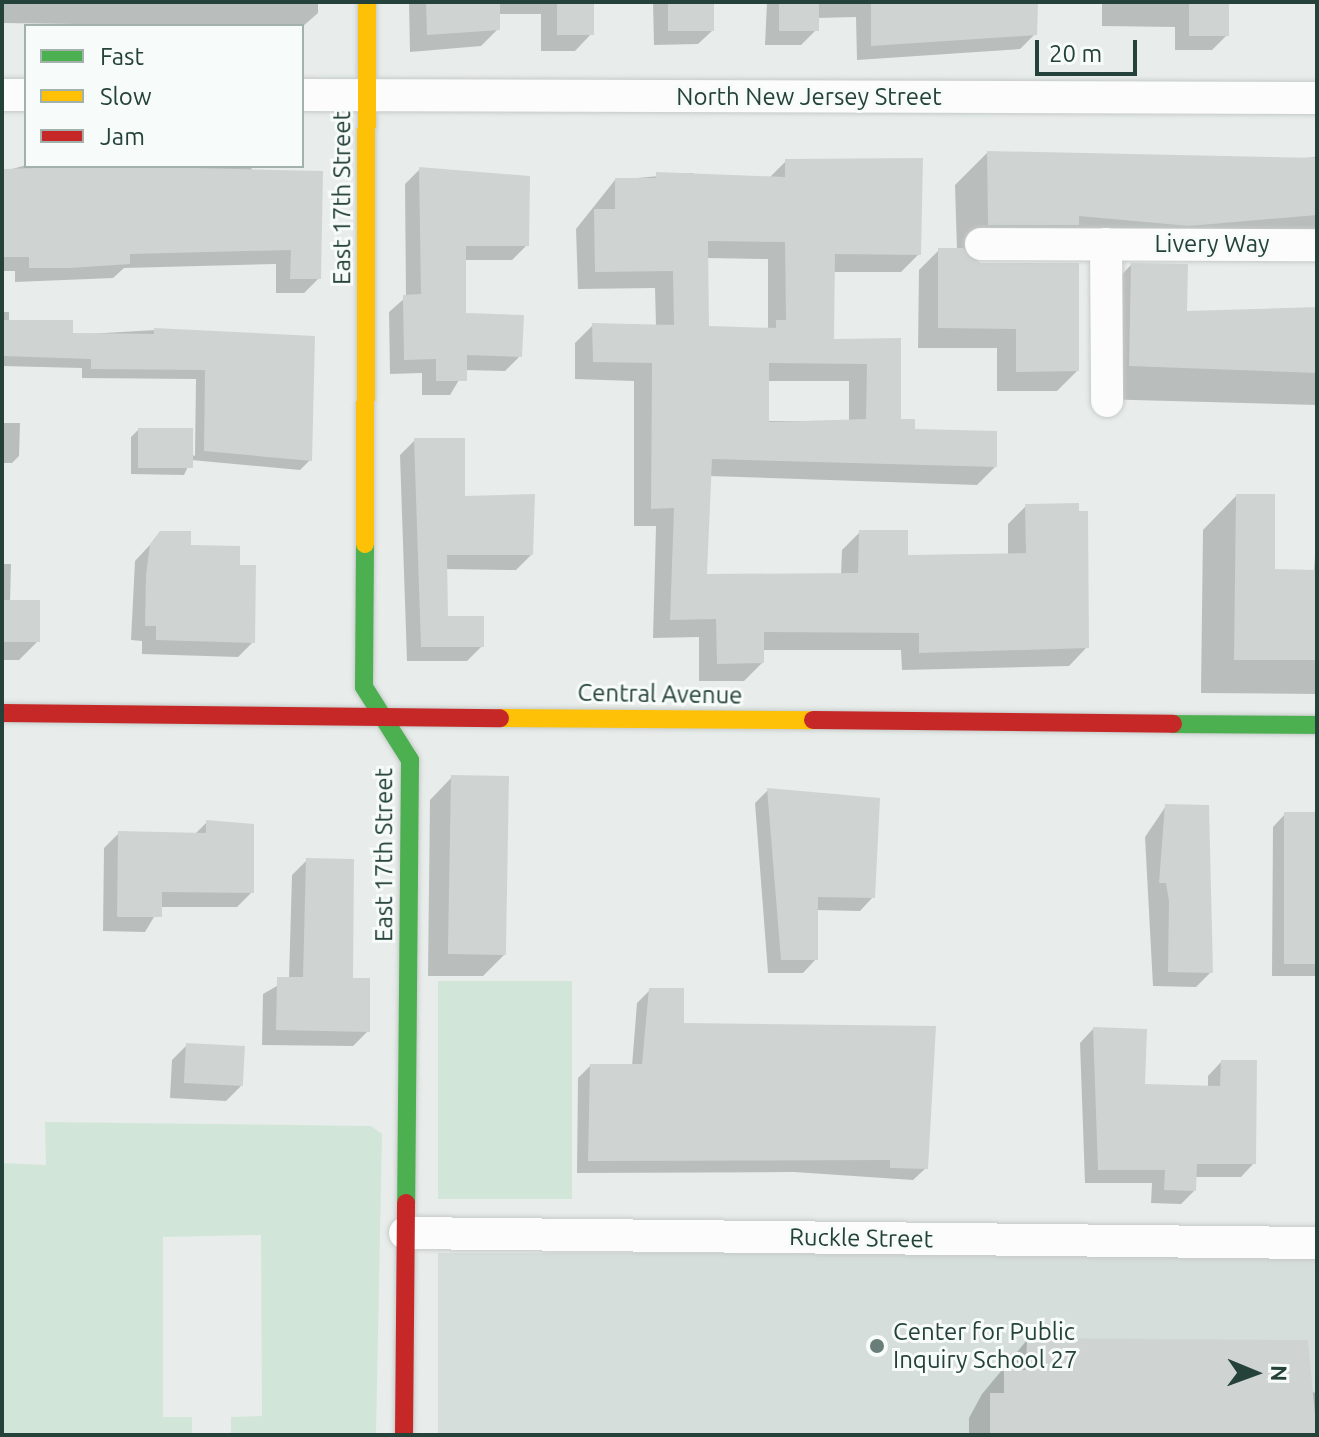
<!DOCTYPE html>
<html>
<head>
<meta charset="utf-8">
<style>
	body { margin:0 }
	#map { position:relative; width:1319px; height:1437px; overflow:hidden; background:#e8edeb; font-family:Ubuntu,sans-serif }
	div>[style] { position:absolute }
	.built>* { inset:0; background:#d6dedb; transform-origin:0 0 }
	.green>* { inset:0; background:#d1e6d8; transform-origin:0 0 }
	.shadow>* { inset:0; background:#0003 }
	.building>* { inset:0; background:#cfd4d2; transform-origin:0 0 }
	.roads { filter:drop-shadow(0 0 2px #c5cac8) drop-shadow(0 0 2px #c5cac8) }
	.street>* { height:32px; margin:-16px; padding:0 16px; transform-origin:16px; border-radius:16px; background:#fcfcfc }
	.fast>* { height:18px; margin:-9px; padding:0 9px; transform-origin:9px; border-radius:9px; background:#4caf50 }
	.slow>* { height:18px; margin:-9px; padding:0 9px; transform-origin:9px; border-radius:9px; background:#ffc107 }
	.jam>* { height:18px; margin:-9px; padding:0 9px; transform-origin:9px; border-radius:9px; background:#c62828 }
	.dots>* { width:22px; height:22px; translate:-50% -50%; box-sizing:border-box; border:4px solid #f7fbf9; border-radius:50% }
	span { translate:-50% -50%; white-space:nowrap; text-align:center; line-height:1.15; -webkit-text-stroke:6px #f7fbf9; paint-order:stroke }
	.street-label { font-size:24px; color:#24423a }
	.poi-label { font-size:24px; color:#24423a }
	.left { translate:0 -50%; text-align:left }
	.frame { position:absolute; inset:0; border:4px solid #24423a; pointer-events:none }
	.legend { position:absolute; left:24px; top:24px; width:280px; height:144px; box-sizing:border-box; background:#f7fbf9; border:2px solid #a3b1ad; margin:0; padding:10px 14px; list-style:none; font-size:24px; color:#24423a }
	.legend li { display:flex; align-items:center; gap:16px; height:40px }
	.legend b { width:40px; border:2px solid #a3b1ad }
	.north { position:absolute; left:1215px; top:1333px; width:80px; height:80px; -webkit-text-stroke:6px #f7fbf9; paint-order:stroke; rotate:91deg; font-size:22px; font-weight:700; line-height:32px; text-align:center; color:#24423a }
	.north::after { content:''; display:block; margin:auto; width:28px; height:36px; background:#24423a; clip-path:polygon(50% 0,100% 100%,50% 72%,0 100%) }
	.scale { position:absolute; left:1035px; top:40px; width:102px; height:36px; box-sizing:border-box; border:4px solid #24423a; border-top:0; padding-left:10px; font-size:24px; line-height:28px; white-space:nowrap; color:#24423a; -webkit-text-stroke:6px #f7fbf9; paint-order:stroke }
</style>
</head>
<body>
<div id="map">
	<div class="built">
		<i style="left:438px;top:1253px;width:879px;height:182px"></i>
	</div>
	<div class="green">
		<i style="left:438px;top:981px;width:134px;height:218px"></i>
		<i style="clip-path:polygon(45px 1122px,371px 1126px,382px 1134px,376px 1435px,231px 1435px,231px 1417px,262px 1416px,261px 1235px,163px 1237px,163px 1417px,192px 1417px,192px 1435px,2px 1435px,2px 1163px,46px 1165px)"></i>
	</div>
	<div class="shadow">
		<i style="clip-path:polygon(2px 2px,318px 2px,318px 13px,302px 27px,2px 23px)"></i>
		<i style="clip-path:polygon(409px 2px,592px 2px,592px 33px,575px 51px,541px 51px,541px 14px,498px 14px,498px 29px,481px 46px,410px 52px)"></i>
		<i style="clip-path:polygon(653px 2px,712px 2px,713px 30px,698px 44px,654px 45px)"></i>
		<i style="clip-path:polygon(767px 2px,1036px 2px,1035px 34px,1020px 49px,857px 60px,856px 17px,816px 18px,816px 30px,801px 45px,765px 45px)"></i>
		<i style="clip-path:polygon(1102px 2px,1227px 2px,1227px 35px,1212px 50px,1175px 50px,1175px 27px,1102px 26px)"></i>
		<i style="clip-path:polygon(987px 153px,1248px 162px,1317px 157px,1317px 242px,970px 256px,1077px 371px,1057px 391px,997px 391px,997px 348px,918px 348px,919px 270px,939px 250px,957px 250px,955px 185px)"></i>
		<i style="clip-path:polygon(evenodd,786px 161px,919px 254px,901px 272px,833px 272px,832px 341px,899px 340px,899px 421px,995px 467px,977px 485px,709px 476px,705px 576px,841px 575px,842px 550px,860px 532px,906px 557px,1008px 556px,1008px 524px,1026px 506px,1087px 647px,1069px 666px,902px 670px,901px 650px,762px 650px,762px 663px,744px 681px,699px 681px,699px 637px,653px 638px,656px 526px,634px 526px,634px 381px,575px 379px,575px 343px,593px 325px,656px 326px,655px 288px,578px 289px,576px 229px,615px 180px,693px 173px,693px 179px,768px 179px,786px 161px,706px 258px,768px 259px,768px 329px,707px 328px,706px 258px,786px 161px,767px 381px,849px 381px,849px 421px,767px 421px,767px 381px)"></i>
		<i style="clip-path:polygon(26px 165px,250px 166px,319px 278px,304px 293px,276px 293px,276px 264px,124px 268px,113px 278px,15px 282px,15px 271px,2px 271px,2px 172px)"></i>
		<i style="clip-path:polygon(420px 169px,527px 245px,512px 260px,464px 260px,464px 315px,520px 356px,505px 371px,465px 370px,450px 395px,422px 395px,422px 373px,390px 374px,389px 312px,406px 297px,405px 184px)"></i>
		<i style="clip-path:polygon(1131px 265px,1185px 313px,1317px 312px,1317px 405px,1096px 399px,1098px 299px)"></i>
		<i style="clip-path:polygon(2px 312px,9px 312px,9px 322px,71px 335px,155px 330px,313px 338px,310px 460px,300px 470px,191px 460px,184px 475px,131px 474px,131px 437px,138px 430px,195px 456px,196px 379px,82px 378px,82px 368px,2px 366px)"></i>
		<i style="clip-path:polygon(2px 423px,20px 423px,19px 456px,12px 463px,2px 463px)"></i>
		<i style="clip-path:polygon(415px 440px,463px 498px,531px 555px,516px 570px,446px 569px,446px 618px,482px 646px,467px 661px,407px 661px,400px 455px)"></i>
		<i style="clip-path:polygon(1236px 496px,1273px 571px,1314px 572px,1317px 524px,1317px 694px,1201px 693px,1203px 530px)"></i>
		<i style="clip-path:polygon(161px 533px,238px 567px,253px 642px,238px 657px,142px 654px,142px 641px,131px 640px,135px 561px)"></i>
		<i style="clip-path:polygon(2px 564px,11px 564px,10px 602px,37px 642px,19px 660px,2px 660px)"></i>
		<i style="clip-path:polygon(452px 777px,505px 954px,483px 976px,428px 976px,430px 800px)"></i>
		<i style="clip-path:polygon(768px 790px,873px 897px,860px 911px,816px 910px,816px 959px,803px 973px,768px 973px,755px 803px)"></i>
		<i style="clip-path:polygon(1166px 806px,1211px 972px,1196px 987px,1153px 986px,1145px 837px)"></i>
		<i style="clip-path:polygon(1285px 814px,1317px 814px,1317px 976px,1272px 976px,1273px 827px)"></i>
		<i style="clip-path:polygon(207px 822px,252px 892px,237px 907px,160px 907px,145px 932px,103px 931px,104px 848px,119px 833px,195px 834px)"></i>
		<i style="clip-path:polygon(307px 860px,368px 1031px,353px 1046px,262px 1045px,263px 994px,289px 979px,292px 875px)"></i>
		<i style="clip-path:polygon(650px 990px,682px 1025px,926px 1168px,913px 1180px,794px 1172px,577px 1173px,578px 1078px,590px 1066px,632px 1066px,637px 1003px)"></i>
		<i style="clip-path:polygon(1093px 1029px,1143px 1086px,1208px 1088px,1208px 1076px,1221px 1062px,1254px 1163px,1241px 1177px,1195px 1177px,1194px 1191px,1181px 1204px,1151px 1203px,1152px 1183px,1085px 1183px,1080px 1043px)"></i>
		<i style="clip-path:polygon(187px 1045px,241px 1086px,226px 1101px,170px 1098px,172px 1060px)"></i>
		<i style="clip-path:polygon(1027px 1340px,1317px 1393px,1317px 1435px,969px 1435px,969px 1418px,982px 1394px)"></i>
	</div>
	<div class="building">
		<i style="clip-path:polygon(426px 2px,500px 2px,500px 30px,427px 35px)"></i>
		<i style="left:557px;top:2px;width:37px;height:33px"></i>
		<i style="left:668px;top:2px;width:46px;height:29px"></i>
		<i style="left:779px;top:2px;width:40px;height:29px"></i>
		<i style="clip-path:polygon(871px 2px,1038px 2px,1037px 35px,871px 46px)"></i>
		<i style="left:1189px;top:2px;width:40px;height:34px"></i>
		<i style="clip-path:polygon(987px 151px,1317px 158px,1317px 215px,1189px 226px,1079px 216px,1079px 225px,988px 225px)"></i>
		<i style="clip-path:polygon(evenodd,923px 158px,921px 255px,835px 254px,834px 339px,901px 338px,901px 419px,915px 419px,915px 429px,997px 431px,997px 467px,712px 459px,707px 574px,858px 573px,859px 530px,908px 530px,908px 555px,1026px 553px,1025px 504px,1079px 503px,1079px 511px,1088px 511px,1089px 648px,919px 653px,919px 633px,764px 632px,764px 663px,717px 664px,716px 619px,670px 620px,674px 508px,651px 509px,652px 363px,593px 362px,592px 323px,674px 325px,673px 271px,595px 272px,594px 209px,615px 209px,615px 178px,656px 178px,656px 172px,785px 177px,785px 159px,923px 158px,708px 241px,785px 242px,786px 320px,776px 320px,776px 328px,709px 326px,708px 241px,923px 158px,769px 363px,867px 364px,866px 419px,769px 422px,769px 363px)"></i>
		<i style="clip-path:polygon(110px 166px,323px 171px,321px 279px,290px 279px,291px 250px,130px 254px,130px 264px,70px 268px,29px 268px,29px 257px,2px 257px,2px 169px)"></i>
		<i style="clip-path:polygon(419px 167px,530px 176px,529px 246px,466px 246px,466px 313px,524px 315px,522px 357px,467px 355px,467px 381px,436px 381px,436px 359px,404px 360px,403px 295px,421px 294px)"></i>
		<i style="clip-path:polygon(938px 248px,963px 248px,981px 263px,1079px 263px,1079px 371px,1016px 372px,1016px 329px,938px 328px)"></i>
		<i style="clip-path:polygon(1131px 263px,1188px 264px,1187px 311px,1317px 307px,1317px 373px,1129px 366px)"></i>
		<i style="clip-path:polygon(2px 320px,73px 320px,73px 333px,154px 334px,154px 328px,315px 336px,312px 461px,204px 451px,205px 370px,91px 369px,91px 359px,2px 356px)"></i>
		<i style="left:138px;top:428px;width:55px;height:40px"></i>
		<i style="clip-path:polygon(414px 438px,465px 438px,465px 496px,535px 494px,533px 555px,447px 555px,448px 616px,484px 616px,484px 647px,421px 647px)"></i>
		<i style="clip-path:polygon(1236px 494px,1275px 494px,1275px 569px,1317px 570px,1317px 660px,1234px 660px)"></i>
		<i style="clip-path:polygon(160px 531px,191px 531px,191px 545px,240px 546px,240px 565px,256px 565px,255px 643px,156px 640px,156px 626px,145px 626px,146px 575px,150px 544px)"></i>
		<i style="left:2px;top:600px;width:38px;height:42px"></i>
		<i style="left:451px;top:775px;width:58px;height:179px;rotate:1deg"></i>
		<i style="clip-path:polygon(767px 788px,880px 798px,875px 898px,818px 897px,818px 960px,781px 960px)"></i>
		<i style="clip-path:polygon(1165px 804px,1209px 805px,1213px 973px,1168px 972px,1169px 901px,1166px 883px,1159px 883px)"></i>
		<i style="left:1284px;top:812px;width:33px;height:152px"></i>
		<i style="clip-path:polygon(206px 820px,254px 824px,254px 893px,162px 892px,162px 917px,117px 917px,118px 831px,206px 833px)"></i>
		<i style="clip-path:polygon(306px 858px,354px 859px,353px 978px,370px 978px,370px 1032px,276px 1030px,277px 977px,303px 977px)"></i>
		<i style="clip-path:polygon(649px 988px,684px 988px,684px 1023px,936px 1026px,928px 1169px,890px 1168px,890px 1160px,588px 1161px,590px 1064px,642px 1064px)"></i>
		<i style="clip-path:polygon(1093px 1027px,1147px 1029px,1145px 1084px,1220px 1086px,1221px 1060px,1257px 1060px,1256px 1164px,1197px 1164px,1196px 1191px,1164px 1190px,1165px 1170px,1098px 1170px)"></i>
		<i style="left:186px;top:1043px;width:59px;height:40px;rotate:3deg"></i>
		<i style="clip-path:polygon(1027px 1338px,1308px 1340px,1317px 1435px,990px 1435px,990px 1393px,1004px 1393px,1004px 1370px,1026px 1370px)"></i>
	</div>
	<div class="roads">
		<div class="street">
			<i style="left:2px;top:95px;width:24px"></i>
			<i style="left:302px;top:95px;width:1015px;rotate:0.17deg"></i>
			<i style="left:981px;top:244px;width:336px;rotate:0.2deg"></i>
			<i style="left:1106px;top:244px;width:157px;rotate:89.6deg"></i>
			<i style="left:405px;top:1233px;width:912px;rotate:0.63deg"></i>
		</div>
		<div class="fast">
			<i style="left:365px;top:544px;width:143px;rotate:90.4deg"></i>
			<i style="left:364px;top:687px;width:86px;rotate:57.8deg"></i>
			<i style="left:410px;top:760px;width:443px;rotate:90.5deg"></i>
			<i style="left:1173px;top:724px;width:144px;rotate:0.4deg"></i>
		</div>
		<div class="slow">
			<i style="left:365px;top:544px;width:542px;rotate:-89.79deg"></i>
			<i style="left:500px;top:718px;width:313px;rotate:0.4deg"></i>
		</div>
		<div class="jam">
			<i style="left:2px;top:713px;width:498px;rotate:0.6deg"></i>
			<i style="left:813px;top:720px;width:360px;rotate:0.6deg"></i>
			<i style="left:404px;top:1435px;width:232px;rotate:-89.5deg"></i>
		</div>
	</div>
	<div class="dots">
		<i style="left:877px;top:1346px;background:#697e78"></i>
	</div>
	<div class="street-label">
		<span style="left:809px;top:97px">North New Jersey Street</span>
		<span style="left:342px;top:198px;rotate:-90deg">East 17th Street</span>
		<span style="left:1212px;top:244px">Livery Way</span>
		<span style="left:660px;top:694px;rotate:1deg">Central Avenue</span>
		<span style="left:384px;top:855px;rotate:-90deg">East 17th Street</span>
		<span style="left:861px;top:1238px;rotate:1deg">Ruckle Street</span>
	</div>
	<div class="poi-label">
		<span class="left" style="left:893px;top:1346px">Center for Public<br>Inquiry School 27</span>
	</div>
	<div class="frame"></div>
	<ul class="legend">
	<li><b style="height:10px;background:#4caf50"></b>Fast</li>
	<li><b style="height:10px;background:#ffc107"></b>Slow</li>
	<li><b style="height:10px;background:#c62828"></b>Jam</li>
	</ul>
	<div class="north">N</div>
	<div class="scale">20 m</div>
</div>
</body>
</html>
